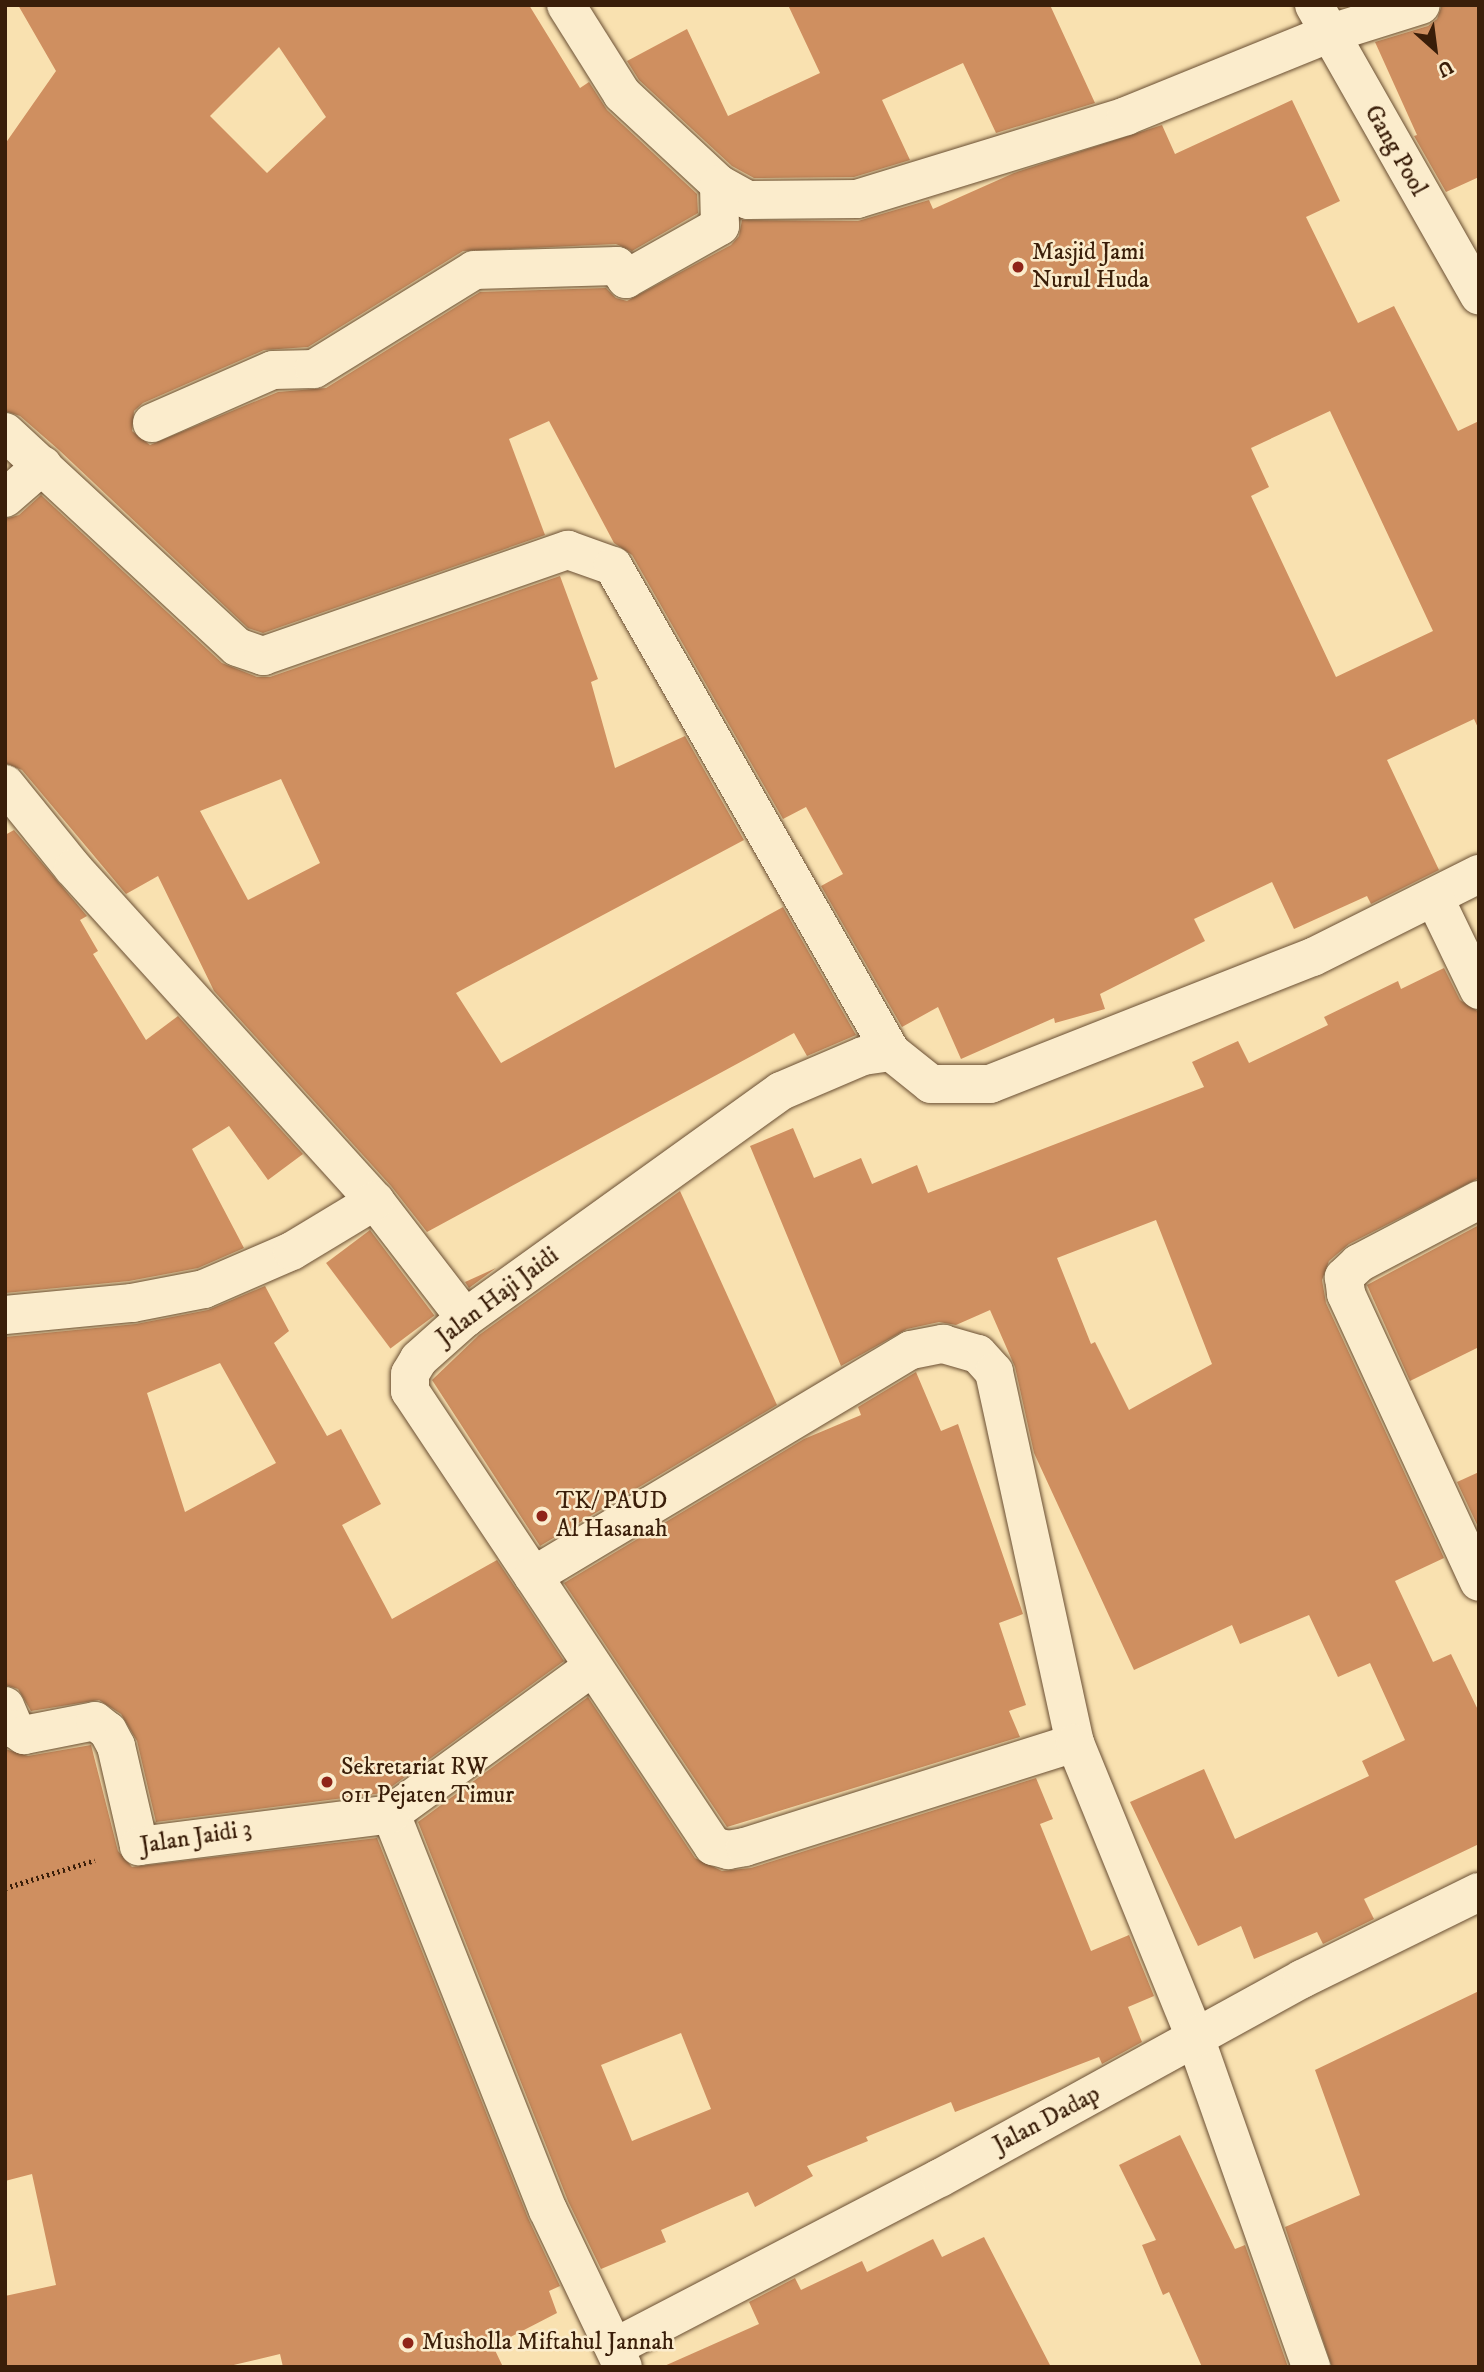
<!DOCTYPE html>
<html>
<head>
<meta charset="utf-8">
<style>
	body { margin:0 }
	#map { position:relative; width:1484px; height:2372px; overflow:hidden; background:#f9e1b0; font-family:"IM FELL DW Pica",serif }
	div>[style] { position:absolute }
	.building>* { inset:0; background:#cf8f60; transform-origin:0 0 }
	.path>* { height:4.5px; margin-top:-2.25px; transform-origin:0; background:repeating-linear-gradient(90deg,#3a1e09 0 2px,transparent 0 5.5px) }
	.roads { filter:drop-shadow(0 0 2px #6a4f33) drop-shadow(0 0 2px #6a4f33) }
	.minor>* { height:38px; margin:-19px; padding:0 19px; transform-origin:19px; border-radius:19px; background:#fbeccc }
	.dots>* { width:19px; height:19px; translate:-50% -50%; box-sizing:border-box; border:4px solid #fbeccc; border-radius:50% }
	span { translate:-50% -50%; white-space:nowrap; text-align:center; line-height:1.15; -webkit-text-stroke:5px #fbeccc; paint-order:stroke }
	.street-label { font-size:24px; color:#3a1e09 }
	.poi-label { font-size:24px; color:#3a1e09 }
	.left { translate:0 -50%; text-align:left }
	.frame { position:absolute; inset:0; border:7px solid #3a1e09; pointer-events:none }
	.north { position:absolute; left:1400px; top:14px; width:70px; height:70px; -webkit-text-stroke:5px #fbeccc; paint-order:stroke; rotate:152deg; font-size:19px; font-weight:700; line-height:28px; text-align:center; color:#3a1e09 }
	.north::after { content:''; display:block; margin:auto; width:24px; height:32px; background:#3a1e09; clip-path:polygon(50% 0,100% 100%,50% 72%,0 100%) }
</style>
</head>
<body>
<div id="map">
	<div class="building">
		<i style="clip-path:polygon(evenodd,18px 5px,529px 5px,580px 88px,589px 82px,607px 110px,697px 194px,698px 213px,632px 251px,616px 244px,463px 251px,308px 347px,264px 350px,143px 403px,134px 411px,132px 431px,150px 445px,278px 392px,326px 388px,480px 292px,606px 288px,616px 298px,627px 301px,731px 245px,739px 236px,742px 220px,858px 221px,929px 200px,933px 209px,1014px 173px,1162px 125px,1175px 154px,1292px 100px,1340px 201px,1306px 217px,1358px 323px,1394px 306px,1458px 431px,1479px 421px,1479px 730px,1474px 719px,1387px 760px,1439px 870px,1371px 904px,1367px 896px,1294px 929px,1272px 882px,1194px 919px,1205px 941px,1100px 994px,1105px 1009px,1055px 1023px,1054px 1018px,961px 1059px,938px 1007px,902px 1027px,821px 886px,843px 874px,806px 807px,783px 819px,632px 555px,614px 543px,549px 421px,509px 439px,545px 535px,263px 633px,248px 628px,59px 450px,20px 416px,5px 411px,5px 144px,56px 71px,18px 5px,279px 47px,326px 117px,267px 173px,210px 116px,279px 47px,18px 5px,1330px 411px,1433px 631px,1336px 677px,1251px 496px,1269px 487px,1251px 448px,1330px 411px)"></i>
		<i style="clip-path:polygon(788px 5px,1050px 5px,1095px 103px,996px 133px,963px 63px,882px 100px,910px 160px,854px 177px,754px 178px,732px 166px,639px 80px,627px 61px,687px 29px,728px 116px,820px 73px)"></i>
		<i style="clip-path:polygon(1442px 5px,1479px 5px,1479px 177px,1446px 192px,1414px 136px,1417px 135px,1375px 42px,1428px 26px,1437px 19px)"></i>
		<i style="clip-path:polygon(evenodd,41px 495px,222px 663px,257px 677px,270px 677px,560px 576px,598px 679px,591px 682px,615px 768px,685px 736px,744px 840px,456px 993px,501px 1063px,783px 907px,856px 1035px,807px 1056px,794px 1033px,427px 1232px,391px 1186px,214px 991px,158px 876px,126px 894px,22px 770px,5px 763px,5px 519px,19px 515px,41px 495px,281px 779px,320px 863px,248px 900px,200px 811px,281px 779px)"></i>
		<i style="clip-path:polygon(14px 830px,87px 916px,80px 920px,98px 951px,93px 954px,146px 1040px,178px 1016px,303px 1154px,268px 1180px,229px 1126px,192px 1149px,244px 1248px,198px 1268px,129px 1281px,5px 1293px,5px 835px)"></i>
		<i style="clip-path:polygon(evenodd,1444px 968px,1460px 1000px,1479px 1012px,1479px 1178px,1349px 1244px,1329px 1261px,1322px 1280px,1326px 1303px,1444px 1558px,1395px 1581px,1433px 1662px,1451px 1654px,1479px 1712px,1479px 1844px,1364px 1899px,1374px 1919px,1323px 1944px,1317px 1932px,1254px 1959px,1241px 1926px,1198px 1946px,1130px 1802px,1204px 1769px,1235px 1839px,1369px 1776px,1362px 1761px,1405px 1740px,1370px 1663px,1338px 1677px,1309px 1615px,1240px 1644px,1232px 1625px,1134px 1670px,1034px 1453px,1015px 1367px,990px 1310px,956px 1325px,939px 1322px,907px 1329px,841px 1366px,750px 1146px,793px 1128px,814px 1178px,861px 1158px,872px 1184px,917px 1165px,928px 1193px,1204px 1087px,1192px 1062px,1238px 1041px,1249px 1063px,1328px 1025px,1324px 1017px,1398px 981px,1401px 989px,1444px 968px,1156px 1220px,1212px 1364px,1129px 1410px,1095px 1342px,1091px 1344px,1057px 1258px,1156px 1220px)"></i>
		<i style="clip-path:polygon(680px 1191px,777px 1405px,540px 1546px,432px 1380px,479px 1335px)"></i>
		<i style="clip-path:polygon(1479px 1225px,1479px 1347px,1410px 1381px,1367px 1285px)"></i>
		<i style="left:370px;top:1230px;width:107px;height:55px;rotate:53deg"></i>
		<i style="clip-path:polygon(496px 1268px,469px 1288px,465px 1282px)"></i>
		<i style="clip-path:polygon(evenodd,265px 1286px,289px 1331px,274px 1343px,327px 1436px,341px 1429px,381px 1504px,342px 1525px,392px 1619px,497px 1560px,564px 1661px,383px 1793px,156px 1822px,137px 1741px,121px 1714px,99px 1700px,31px 1711px,18px 1689px,5px 1685px,5px 1337px,136px 1324px,208px 1310px,265px 1286px,220px 1363px,276px 1463px,185px 1512px,147px 1393px,220px 1363px)"></i>
		<i style="clip-path:polygon(916px 1372px,941px 1431px,958px 1424px,1023px 1614px,999px 1623px,1026px 1705px,1009px 1711px,1020px 1737px,727px 1827px,564px 1583px,804px 1439px,861px 1415px,858px 1407px)"></i>
		<i style="clip-path:polygon(1479px 1472px,1479px 1529px,1457px 1482px)"></i>
		<i style="clip-path:polygon(evenodd,588px 1697px,695px 1858px,722px 1871px,751px 1868px,1036px 1778px,1053px 1819px,1040px 1824px,1091px 1951px,1129px 1935px,1154px 1996px,1128px 2007px,1142px 2042px,1102px 2064px,1099px 2057px,955px 2112px,951px 2102px,866px 2137px,868px 2141px,807px 2166px,813px 2176px,755px 2207px,748px 2192px,661px 2230px,666px 2242px,601px 2269px,568px 2201px,418px 1822px,588px 1697px,681px 2033px,711px 2109px,632px 2141px,601px 2065px,681px 2033px)"></i>
		<i style="clip-path:polygon(91px 1745px,118px 1851px,132px 1867px,377px 1838px,528px 2218px,560px 2286px,549px 2291px,557px 2313px,493px 2346px,503px 2367px,283px 2367px,280px 2354px,225px 2367px,5px 2367px,5px 2296px,56px 2285px,32px 2174px,5px 2181px,5px 1749px,28px 1756px)"></i>
		<i style="clip-path:polygon(1479px 1991px,1479px 2367px,1332px 2367px,1285px 2227px,1360px 2195px,1315px 2070px)"></i>
		<i style="clip-path:polygon(1180px 2135px,1235px 2249px,1245px 2245px,1288px 2367px,1202px 2367px,1169px 2292px,1163px 2295px,1142px 2245px,1156px 2240px,1119px 2165px)"></i>
		<i style="clip-path:polygon(984px 2237px,1051px 2367px,662px 2367px,759px 2324px,749px 2302px,795px 2278px,801px 2290px,862px 2261px,867px 2272px,933px 2239px,942px 2257px)"></i>
	</div>
	<div class="path">
		<i style="left:5px;top:1888px;width:94px;rotate:-17.3deg"></i>
	</div>
	<div class="roads">
		<div class="minor">
			<i style="left:566px;top:5px;width:105px;rotate:57.8deg"></i>
			<i style="left:622px;top:94px;width:132px;rotate:42.9deg"></i>
			<i style="left:719px;top:184px;width:33px;rotate:29deg"></i>
			<i style="left:748px;top:200px;width:109px;rotate:-0.5deg"></i>
			<i style="left:857px;top:199px;width:282px;rotate:-17.1deg"></i>
			<i style="left:1126px;top:116px;width:218px;rotate:-22.1deg"></i>
			<i style="left:1328px;top:34px;width:97px;rotate:-17.3deg"></i>
			<i style="left:1314px;top:5px;width:334px;rotate:60.4deg"></i>
			<i style="left:152px;top:423px;width:132px;rotate:-23.7deg"></i>
			<i style="left:273px;top:370px;width:41px;rotate:-1.4deg"></i>
			<i style="left:314px;top:369px;width:188px;rotate:-31.7deg"></i>
			<i style="left:474px;top:270px;width:143px;rotate:-1.6deg"></i>
			<i style="left:617px;top:266px;width:16px;rotate:55deg"></i>
			<i style="left:626px;top:279px;width:108px;rotate:-29.4deg"></i>
			<i style="left:720px;top:226px;width:42px;rotate:-91.4deg"></i>
			<i style="left:5px;top:432px;width:316px;rotate:42.8deg"></i>
			<i style="left:237px;top:647px;width:28px;rotate:19deg"></i>
			<i style="left:263px;top:656px;width:323px;rotate:-19.2deg"></i>
			<i style="left:568px;top:550px;width:48px;rotate:19.6deg"></i>
			<i style="left:613px;top:566px;width:560px;rotate:60.23deg"></i>
			<i style="left:891px;top:1052px;width:51px;rotate:38.7deg"></i>
			<i style="left:931px;top:1084px;width:59px"></i>
			<i style="left:990px;top:1084px;width:347px;rotate:-21.5deg"></i>
			<i style="left:1313px;top:957px;width:186px;rotate:-26.6deg"></i>
			<i style="left:5px;top:498px;width:50px;rotate:-41deg"></i>
			<i style="left:5px;top:784px;width:108px;rotate:51deg"></i>
			<i style="left:73px;top:868px;width:450px;rotate:47.8deg"></i>
			<i style="left:375px;top:1201px;width:148px;rotate:52.4deg"></i>
			<i style="left:1435px;top:899px;width:101px;rotate:64.2deg"></i>
			<i style="left:891px;top:1052px;width:28px;rotate:172deg"></i>
			<i style="left:863px;top:1056px;width:89px;rotate:156.9deg"></i>
			<i style="left:781px;top:1091px;width:389px;rotate:144.3deg"></i>
			<i style="left:465px;top:1318px;width:62px;rotate:138.3deg"></i>
			<i style="left:419px;top:1359px;width:17px;rotate:121deg"></i>
			<i style="left:410px;top:1374px;width:17px;rotate:90deg"></i>
			<i style="left:410px;top:1391px;width:547px;rotate:56.34deg"></i>
			<i style="left:713px;top:1846px;width:16px;rotate:15deg"></i>
			<i style="left:728px;top:1850px;width:17px;rotate:-10deg"></i>
			<i style="left:745px;top:1847px;width:346px;rotate:-17.5deg"></i>
			<i style="left:1479px;top:1200px;width:136px;rotate:152.3deg"></i>
			<i style="left:1359px;top:1263px;width:21px;rotate:137deg"></i>
			<i style="left:1344px;top:1277px;width:17px;rotate:83deg"></i>
			<i style="left:1346px;top:1294px;width:317px;rotate:65.2deg"></i>
			<i style="left:5px;top:1315px;width:128px;rotate:-5.4deg"></i>
			<i style="left:132px;top:1303px;width:73px;rotate:-11deg"></i>
			<i style="left:204px;top:1289px;width:96px;rotate:-23.4deg"></i>
			<i style="left:292px;top:1251px;width:97px;rotate:-31.1deg"></i>
			<i style="left:533px;top:1576px;width:440px;rotate:-30.9deg"></i>
			<i style="left:911px;top:1350px;width:33px;rotate:-11deg"></i>
			<i style="left:943px;top:1344px;width:36px;rotate:16deg"></i>
			<i style="left:978px;top:1354px;width:24px;rotate:48deg"></i>
			<i style="left:994px;top:1372px;width:380px;rotate:77.7deg"></i>
			<i style="left:1075px;top:1743px;width:321px;rotate:67.8deg"></i>
			<i style="left:1196px;top:2040px;width:347px;rotate:70.6deg"></i>
			<i style="left:591px;top:1668px;width:248px;rotate:143.9deg"></i>
			<i style="left:391px;top:1814px;width:426px;rotate:68.4deg"></i>
			<i style="left:548px;top:2210px;width:174px;rotate:64.5deg"></i>
			<i style="left:5px;top:1706px;width:25px;rotate:67deg"></i>
			<i style="left:15px;top:1729px;width:11px;rotate:34deg"></i>
			<i style="left:24px;top:1735px;width:72px;rotate:-11.2deg"></i>
			<i style="left:95px;top:1721px;width:16px;rotate:38deg"></i>
			<i style="left:108px;top:1731px;width:17px;rotate:62deg"></i>
			<i style="left:116px;top:1746px;width:103px;rotate:77deg"></i>
			<i style="left:139px;top:1846px;width:254px;rotate:-7.2deg"></i>
			<i style="left:615px;top:2347px;width:366px;rotate:-27.5deg"></i>
			<i style="left:940px;top:2178px;width:413px;rotate:-28.8deg"></i>
			<i style="left:1302px;top:1979px;width:197px;rotate:-26.2deg"></i>
		</div>
	</div>
	<div class="dots">
		<i style="left:1018px;top:267px;background:#8f2418"></i>
		<i style="left:542px;top:1516px;background:#8f2418"></i>
		<i style="left:327px;top:1782px;background:#8f2418"></i>
		<i style="left:408px;top:2343px;background:#8f2418"></i>
	</div>
	<div class="street-label">
		<span style="left:1395px;top:151px;rotate:60deg">Gang Pool</span>
		<span style="left:498px;top:1297px;rotate:-37deg">Jalan Haji Jaidi</span>
		<span style="left:196px;top:1838px;rotate:-9deg">Jalan Jaidi 3</span>
		<span style="left:1047px;top:2120px;rotate:-28deg">Jalan Dadap</span>
	</div>
	<div class="poi-label">
		<span class="left" style="left:1032px;top:267px">Masjid Jami<br>Nurul Huda</span>
		<span class="left" style="left:556px;top:1516px">TK/ PAUD<br>Al Hasanah</span>
		<span class="left" style="left:341px;top:1782px">Sekretariat RW<br>011 Pejaten Timur</span>
		<span class="left" style="left:422px;top:2343px">Musholla Miftahul Jannah</span>
	</div>
	<div class="frame"></div>
	<div class="north">U</div>
</div>
</body>
</html>
